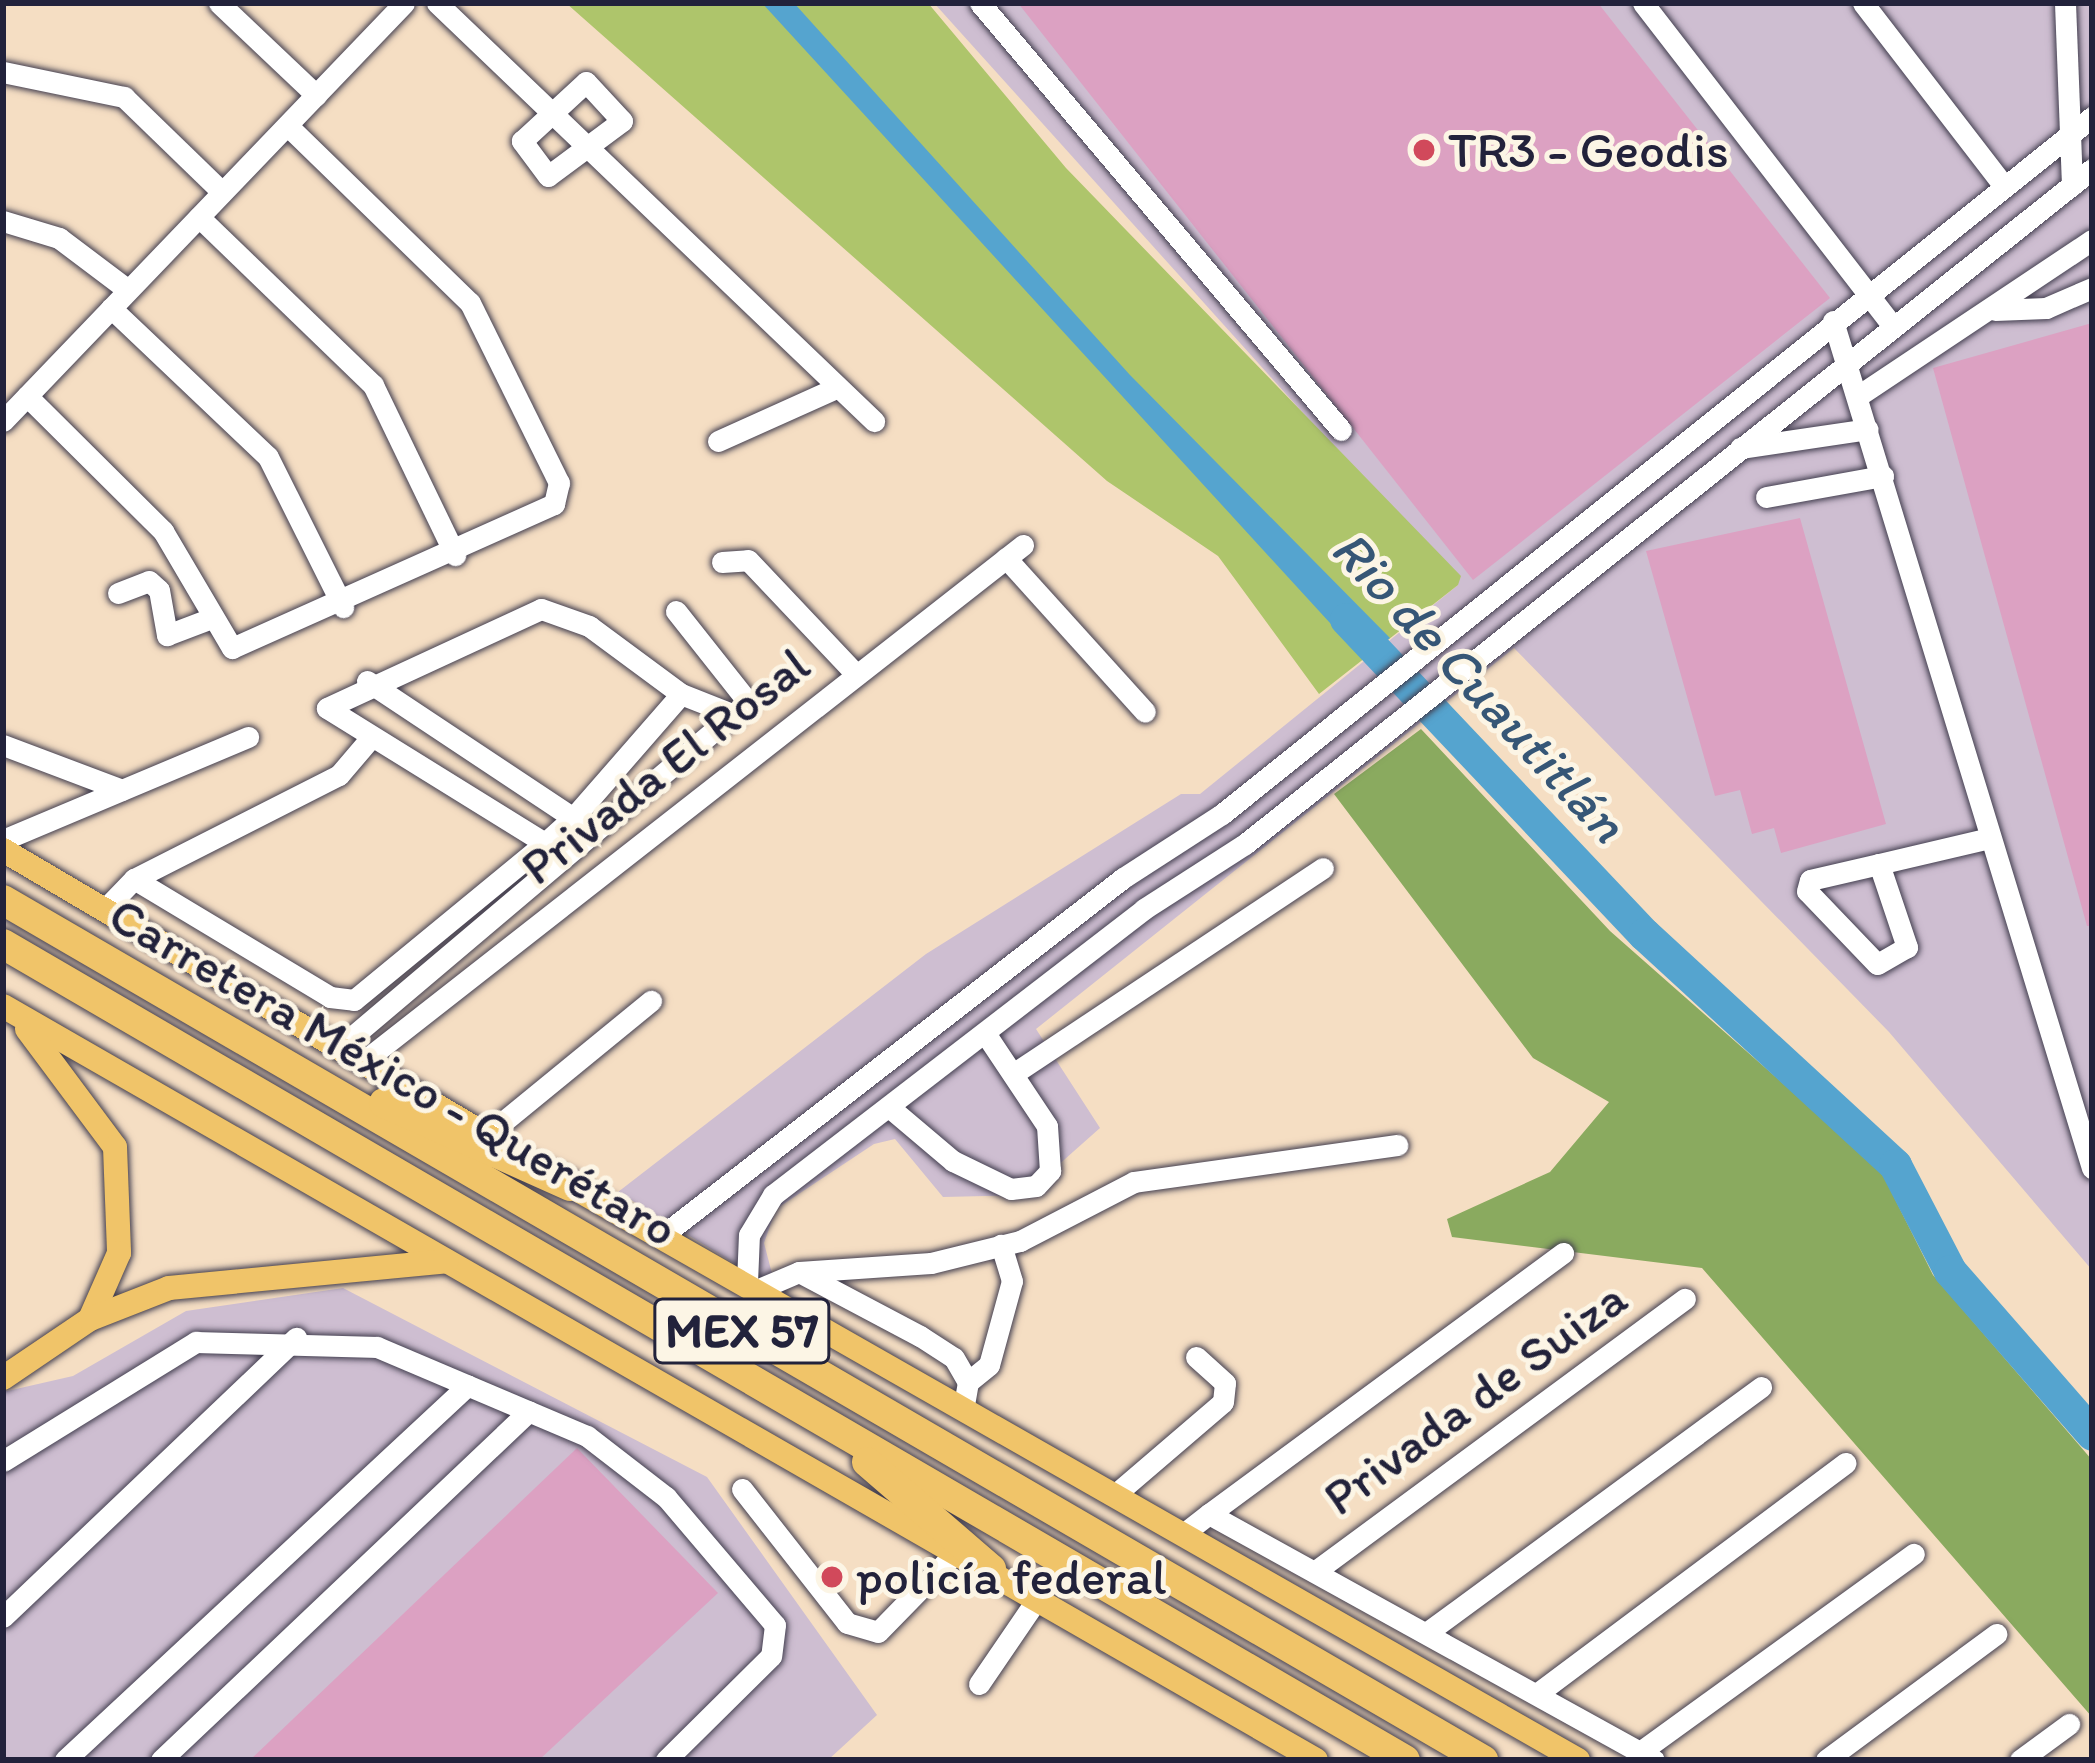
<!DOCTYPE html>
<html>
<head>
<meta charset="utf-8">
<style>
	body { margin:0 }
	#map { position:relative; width:2095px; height:1763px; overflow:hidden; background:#f5dec3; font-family:Itim,sans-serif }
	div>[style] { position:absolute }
	.industrial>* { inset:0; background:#cebed1 }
	.green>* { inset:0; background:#aec56b }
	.forest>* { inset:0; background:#8aaa5f }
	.water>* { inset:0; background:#55a4cf }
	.river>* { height:33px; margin:-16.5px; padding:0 16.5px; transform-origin:16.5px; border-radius:16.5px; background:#55a4cf }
	.building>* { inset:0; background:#dca1c2 }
	.roads { filter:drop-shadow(0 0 3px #423e4f) drop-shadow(0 0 3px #423e4f) }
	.minor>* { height:21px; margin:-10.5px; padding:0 10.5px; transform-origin:10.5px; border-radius:10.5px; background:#fff }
	.major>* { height:24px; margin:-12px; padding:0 12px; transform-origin:12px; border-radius:12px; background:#f0c469 }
	.highway>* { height:30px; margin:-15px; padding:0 15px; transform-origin:15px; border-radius:15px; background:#f0c469 }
	.dots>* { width:33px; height:33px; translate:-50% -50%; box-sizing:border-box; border:6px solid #fcf5e5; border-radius:50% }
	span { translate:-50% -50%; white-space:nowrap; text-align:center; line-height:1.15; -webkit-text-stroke:10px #fcf5e5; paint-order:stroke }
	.shield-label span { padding:3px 9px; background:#fcf5e5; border:3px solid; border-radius:9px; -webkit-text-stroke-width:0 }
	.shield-label { font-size:48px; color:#22223b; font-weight:700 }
	.poi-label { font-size:51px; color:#22223b }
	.left { translate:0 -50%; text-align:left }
	.street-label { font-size:51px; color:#22223b }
	.water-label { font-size:54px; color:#365676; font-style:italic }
	.frame { position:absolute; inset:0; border:6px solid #22223b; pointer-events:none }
</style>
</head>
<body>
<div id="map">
	<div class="industrial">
		<i style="clip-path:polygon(934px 3px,2092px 3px,2092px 1270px,1889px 1032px,1514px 648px,1036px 1029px,1100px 1128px,1056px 1167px,1061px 1177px,1032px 1195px,943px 1197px,895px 1139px,874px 1144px,776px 1209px,764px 1243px,776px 1289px,618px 1192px,926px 954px,1181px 794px,1200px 794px,1458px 585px)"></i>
		<i style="clip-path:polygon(343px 1288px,707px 1477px,877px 1715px,828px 1760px,3px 1760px,3px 1392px,73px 1376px,186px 1311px)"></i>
	</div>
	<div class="green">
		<i style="clip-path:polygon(566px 3px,928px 3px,1066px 168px,1461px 576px,1458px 585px,1319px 694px,1218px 556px,1107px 481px)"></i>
	</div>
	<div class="forest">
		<i style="clip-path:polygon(1421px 729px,1610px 931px,1880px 1169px,1933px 1275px,2092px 1460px,2092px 1717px,1702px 1268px,1452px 1237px,1447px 1219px,1550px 1172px,1609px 1102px,1533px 1058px,1334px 794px)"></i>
	</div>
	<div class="water">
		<i style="clip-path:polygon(762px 3px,794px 3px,1130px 375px,1390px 638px,1363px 659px)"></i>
	</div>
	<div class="river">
		<i style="left:1346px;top:619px;width:434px;rotate:46.6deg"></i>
		<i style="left:1644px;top:934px;width:341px;rotate:42.6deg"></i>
		<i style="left:1895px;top:1165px;width:119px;rotate:62.6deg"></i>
		<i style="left:1950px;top:1271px;width:216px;rotate:48.9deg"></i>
	</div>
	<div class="building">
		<i style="clip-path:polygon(1018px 3px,1598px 3px,1830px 298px,1473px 580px)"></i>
		<i style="clip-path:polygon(2092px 323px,2092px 926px,2087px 926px,1933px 368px)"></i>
		<i style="clip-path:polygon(1800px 518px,1886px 824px,1781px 853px,1774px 828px,1752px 834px,1740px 790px,1715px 796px,1646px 551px)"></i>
		<i style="clip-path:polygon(577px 1448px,718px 1593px,539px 1760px,250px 1760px)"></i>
	</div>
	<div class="roads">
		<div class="minor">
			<i style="left:219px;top:3px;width:134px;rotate:43.5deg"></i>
			<i style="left:437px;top:3px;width:605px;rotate:43.73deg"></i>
			<i style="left:980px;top:3px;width:559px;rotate:49.79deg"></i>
			<i style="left:1643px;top:3px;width:409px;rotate:52.3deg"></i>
			<i style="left:1863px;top:3px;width:230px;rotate:52.4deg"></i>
			<i style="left:2065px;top:3px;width:182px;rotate:87.8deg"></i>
			<i style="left:3px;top:72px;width:124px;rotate:11.7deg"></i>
			<i style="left:124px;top:97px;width:136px;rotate:44.1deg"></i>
			<i style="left:586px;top:82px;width:53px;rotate:47.3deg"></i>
			<i style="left:622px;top:121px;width:92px;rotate:143.4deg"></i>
			<i style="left:548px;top:176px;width:44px;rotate:-126.6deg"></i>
			<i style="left:522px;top:141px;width:87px;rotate:-42.7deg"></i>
			<i style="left:199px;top:217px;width:242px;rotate:44deg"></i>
			<i style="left:373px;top:385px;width:189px;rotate:64.2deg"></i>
			<i style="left:3px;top:221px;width:59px;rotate:16.9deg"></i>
			<i style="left:59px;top:238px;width:86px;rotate:37deg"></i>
			<i style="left:111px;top:308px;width:216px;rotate:43.5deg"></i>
			<i style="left:268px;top:457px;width:168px;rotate:63.4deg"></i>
			<i style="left:1995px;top:310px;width:51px;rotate:-2.2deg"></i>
			<i style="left:2046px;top:308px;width:50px;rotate:-23.5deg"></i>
			<i style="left:1833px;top:321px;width:886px;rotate:73deg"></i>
			<i style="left:27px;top:396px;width:192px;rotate:44.8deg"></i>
			<i style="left:163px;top:531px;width:136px;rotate:59.5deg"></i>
			<i style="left:232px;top:648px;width:353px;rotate:-24.1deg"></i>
			<i style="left:554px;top:504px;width:22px;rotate:-77deg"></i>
			<i style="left:559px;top:483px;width:201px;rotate:-116.3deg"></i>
			<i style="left:470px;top:303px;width:255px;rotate:-135.8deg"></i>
			<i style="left:1858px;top:396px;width:281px;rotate:-33.7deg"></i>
			<i style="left:3px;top:421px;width:579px;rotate:-46.19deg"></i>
			<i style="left:718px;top:441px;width:129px;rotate:-24.2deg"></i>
			<i style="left:1740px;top:448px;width:129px;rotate:-8.4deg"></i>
			<i style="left:1766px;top:497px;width:119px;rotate:-10.2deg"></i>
			<i style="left:1006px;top:558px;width:207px;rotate:47.9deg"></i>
			<i style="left:722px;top:562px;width:26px;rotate:-4deg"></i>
			<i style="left:748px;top:560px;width:156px;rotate:46.6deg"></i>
			<i style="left:118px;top:593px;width:33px;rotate:-21deg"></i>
			<i style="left:149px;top:581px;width:13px;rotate:42deg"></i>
			<i style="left:159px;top:590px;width:46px;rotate:79.9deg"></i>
			<i style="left:167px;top:635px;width:45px;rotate:-20.9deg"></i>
			<i style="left:367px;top:681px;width:258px;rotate:33.6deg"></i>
			<i style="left:681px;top:694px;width:57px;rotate:21.6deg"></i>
			<i style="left:368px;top:741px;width:45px;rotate:130.5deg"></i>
			<i style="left:339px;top:775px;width:230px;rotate:153.1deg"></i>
			<i style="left:134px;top:879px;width:229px;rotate:31deg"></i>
			<i style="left:330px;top:997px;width:24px;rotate:7deg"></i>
			<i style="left:354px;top:1000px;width:247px;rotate:-39.4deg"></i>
			<i style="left:545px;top:843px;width:38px;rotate:-42deg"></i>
			<i style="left:573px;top:818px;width:164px;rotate:-48.9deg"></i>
			<i style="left:681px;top:694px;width:114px;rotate:-143.5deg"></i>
			<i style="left:589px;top:626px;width:51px;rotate:-160.5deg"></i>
			<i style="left:541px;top:609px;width:236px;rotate:155.2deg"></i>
			<i style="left:327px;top:708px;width:256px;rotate:31.8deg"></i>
			<i style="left:3px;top:745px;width:127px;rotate:20.7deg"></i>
			<i style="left:3px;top:840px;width:266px;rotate:-22.8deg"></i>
			<i style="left:1879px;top:864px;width:88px;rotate:71.4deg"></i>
			<i style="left:1907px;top:947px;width:34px;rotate:150deg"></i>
			<i style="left:1877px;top:964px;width:101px;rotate:-133.8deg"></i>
			<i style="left:1807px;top:891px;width:11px;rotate:-75deg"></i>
			<i style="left:1810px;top:880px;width:71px;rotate:-13.1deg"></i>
			<i style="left:1879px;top:864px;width:114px;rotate:-13.2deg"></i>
			<i style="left:105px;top:909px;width:42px;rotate:-46deg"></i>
			<i style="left:340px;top:1047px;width:534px;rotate:-40.22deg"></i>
			<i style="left:748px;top:702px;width:116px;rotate:-128.4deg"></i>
			<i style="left:364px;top:1061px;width:837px;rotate:-38.06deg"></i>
			<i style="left:1013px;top:1074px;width:372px;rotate:-33.6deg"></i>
			<i style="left:889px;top:1107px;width:84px;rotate:40.2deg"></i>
			<i style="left:953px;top:1161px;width:64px;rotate:25.8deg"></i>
			<i style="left:1011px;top:1189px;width:25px;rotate:-7deg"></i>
			<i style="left:1036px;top:1186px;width:21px;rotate:-47deg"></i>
			<i style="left:1050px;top:1171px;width:45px;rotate:-93.8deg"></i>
			<i style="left:1047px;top:1126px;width:112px;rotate:-123.7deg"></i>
			<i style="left:487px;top:1135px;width:212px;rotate:-39.3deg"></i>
			<i style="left:663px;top:1235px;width:582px;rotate:-37.81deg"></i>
			<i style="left:1123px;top:878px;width:118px;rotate:-32.9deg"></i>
			<i style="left:1222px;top:814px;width:1115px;rotate:-38.7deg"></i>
			<i style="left:799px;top:1272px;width:132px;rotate:-3.9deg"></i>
			<i style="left:931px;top:1263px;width:92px;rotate:-13.9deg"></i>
			<i style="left:1020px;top:1241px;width:128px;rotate:-27.4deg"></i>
			<i style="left:1134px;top:1182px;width:266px;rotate:-8deg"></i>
			<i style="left:747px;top:1282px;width:47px;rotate:-87.6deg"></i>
			<i style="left:749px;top:1235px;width:47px;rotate:-59deg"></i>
			<i style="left:773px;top:1195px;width:468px;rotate:-37.6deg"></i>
			<i style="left:1144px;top:909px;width:120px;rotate:-32.8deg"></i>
			<i style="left:1245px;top:844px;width:1083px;rotate:-38.55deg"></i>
			<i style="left:759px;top:1289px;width:43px;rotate:-23deg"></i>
			<i style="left:799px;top:1272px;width:137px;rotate:27.9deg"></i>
			<i style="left:920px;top:1336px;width:40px;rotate:32.9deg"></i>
			<i style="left:954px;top:1358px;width:28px;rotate:60deg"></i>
			<i style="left:968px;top:1382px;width:23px;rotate:100deg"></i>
			<i style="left:968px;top:1382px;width:27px;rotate:-39deg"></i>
			<i style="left:989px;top:1365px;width:87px;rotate:-74.7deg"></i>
			<i style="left:1012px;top:1281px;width:38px;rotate:-107deg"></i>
			<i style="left:3px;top:1461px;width:227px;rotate:-31.7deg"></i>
			<i style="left:196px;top:1342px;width:181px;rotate:1.6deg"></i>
			<i style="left:377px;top:1347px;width:228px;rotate:23deg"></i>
			<i style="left:587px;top:1436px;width:100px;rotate:37.7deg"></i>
			<i style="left:666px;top:1497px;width:168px;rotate:49.6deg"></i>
			<i style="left:775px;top:1625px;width:31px;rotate:97deg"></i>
			<i style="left:771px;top:1656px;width:148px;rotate:135.3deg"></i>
			<i style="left:742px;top:1489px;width:170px;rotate:51.9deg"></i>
			<i style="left:847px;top:1623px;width:32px;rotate:16deg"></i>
			<i style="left:878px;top:1632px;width:115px;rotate:-45.7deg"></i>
			<i style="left:1118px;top:1492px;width:138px;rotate:-40.6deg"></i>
			<i style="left:1223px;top:1402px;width:19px;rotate:-84deg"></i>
			<i style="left:1225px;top:1383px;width:39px;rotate:-138deg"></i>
			<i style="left:1209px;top:1514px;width:440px;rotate:-36.4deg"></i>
			<i style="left:1187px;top:1531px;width:28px;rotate:-38deg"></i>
			<i style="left:1209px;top:1514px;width:508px;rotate:28.93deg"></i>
			<i style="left:1317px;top:1570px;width:457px;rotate:-36.4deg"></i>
			<i style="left:3px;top:1617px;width:405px;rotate:-43.6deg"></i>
			<i style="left:1429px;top:1631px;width:412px;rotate:-36.3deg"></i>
			<i style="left:979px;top:1684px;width:107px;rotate:-55.7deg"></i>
			<i style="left:1538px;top:1693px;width:384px;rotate:-36.8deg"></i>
			<i style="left:1640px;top:1752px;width:338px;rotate:-35.9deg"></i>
			<i style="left:65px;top:1760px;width:550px;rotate:-42.94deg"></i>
			<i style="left:161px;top:1760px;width:507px;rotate:-43.48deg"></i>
			<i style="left:1826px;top:1760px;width:212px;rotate:-36.5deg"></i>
			<i style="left:2020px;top:1760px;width:61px;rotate:-36.3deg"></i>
		</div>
		<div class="major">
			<i style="left:3px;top:850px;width:569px;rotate:30.53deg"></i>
			<i style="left:3px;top:1006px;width:1514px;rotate:29.87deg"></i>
			<i style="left:27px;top:1029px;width:147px;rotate:53.3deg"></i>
			<i style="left:115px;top:1147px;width:106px;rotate:87.8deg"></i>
			<i style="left:119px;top:1253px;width:72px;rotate:113.7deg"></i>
			<i style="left:559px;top:1179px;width:1173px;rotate:29.69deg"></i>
			<i style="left:3px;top:1378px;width:105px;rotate:-34.1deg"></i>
			<i style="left:90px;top:1319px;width:85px;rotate:-21.4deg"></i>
			<i style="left:169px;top:1288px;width:279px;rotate:-5.5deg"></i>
		</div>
		<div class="highway">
			<i style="left:3px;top:900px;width:1712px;rotate:30.16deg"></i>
			<i style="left:3px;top:944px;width:1622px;rotate:30.2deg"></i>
			<i style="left:384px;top:1103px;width:204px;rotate:24deg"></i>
			<i style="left:867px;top:1462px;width:164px;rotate:40.8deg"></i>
		</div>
	</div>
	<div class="dots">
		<i style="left:1424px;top:150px;background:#d1495b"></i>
		<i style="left:832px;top:1577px;background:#d1495b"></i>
	</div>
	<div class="shield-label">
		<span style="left:742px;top:1331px">MEX 57</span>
	</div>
	<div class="poi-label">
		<span class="left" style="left:1448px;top:150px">TR3 - Geodis</span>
		<span class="left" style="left:856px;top:1577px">policía federal</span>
	</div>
	<div class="street-label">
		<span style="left:665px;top:766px;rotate:-38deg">Privada El Rosal</span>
		<span style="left:393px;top:1072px;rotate:30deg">Carretera México - Querétaro</span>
		<span style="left:1475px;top:1398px;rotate:-36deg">Privada de Suiza</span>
	</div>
	<div class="water-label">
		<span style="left:1479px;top:686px;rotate:47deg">Rio de Cuautitlán</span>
	</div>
	<div class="frame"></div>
</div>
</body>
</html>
